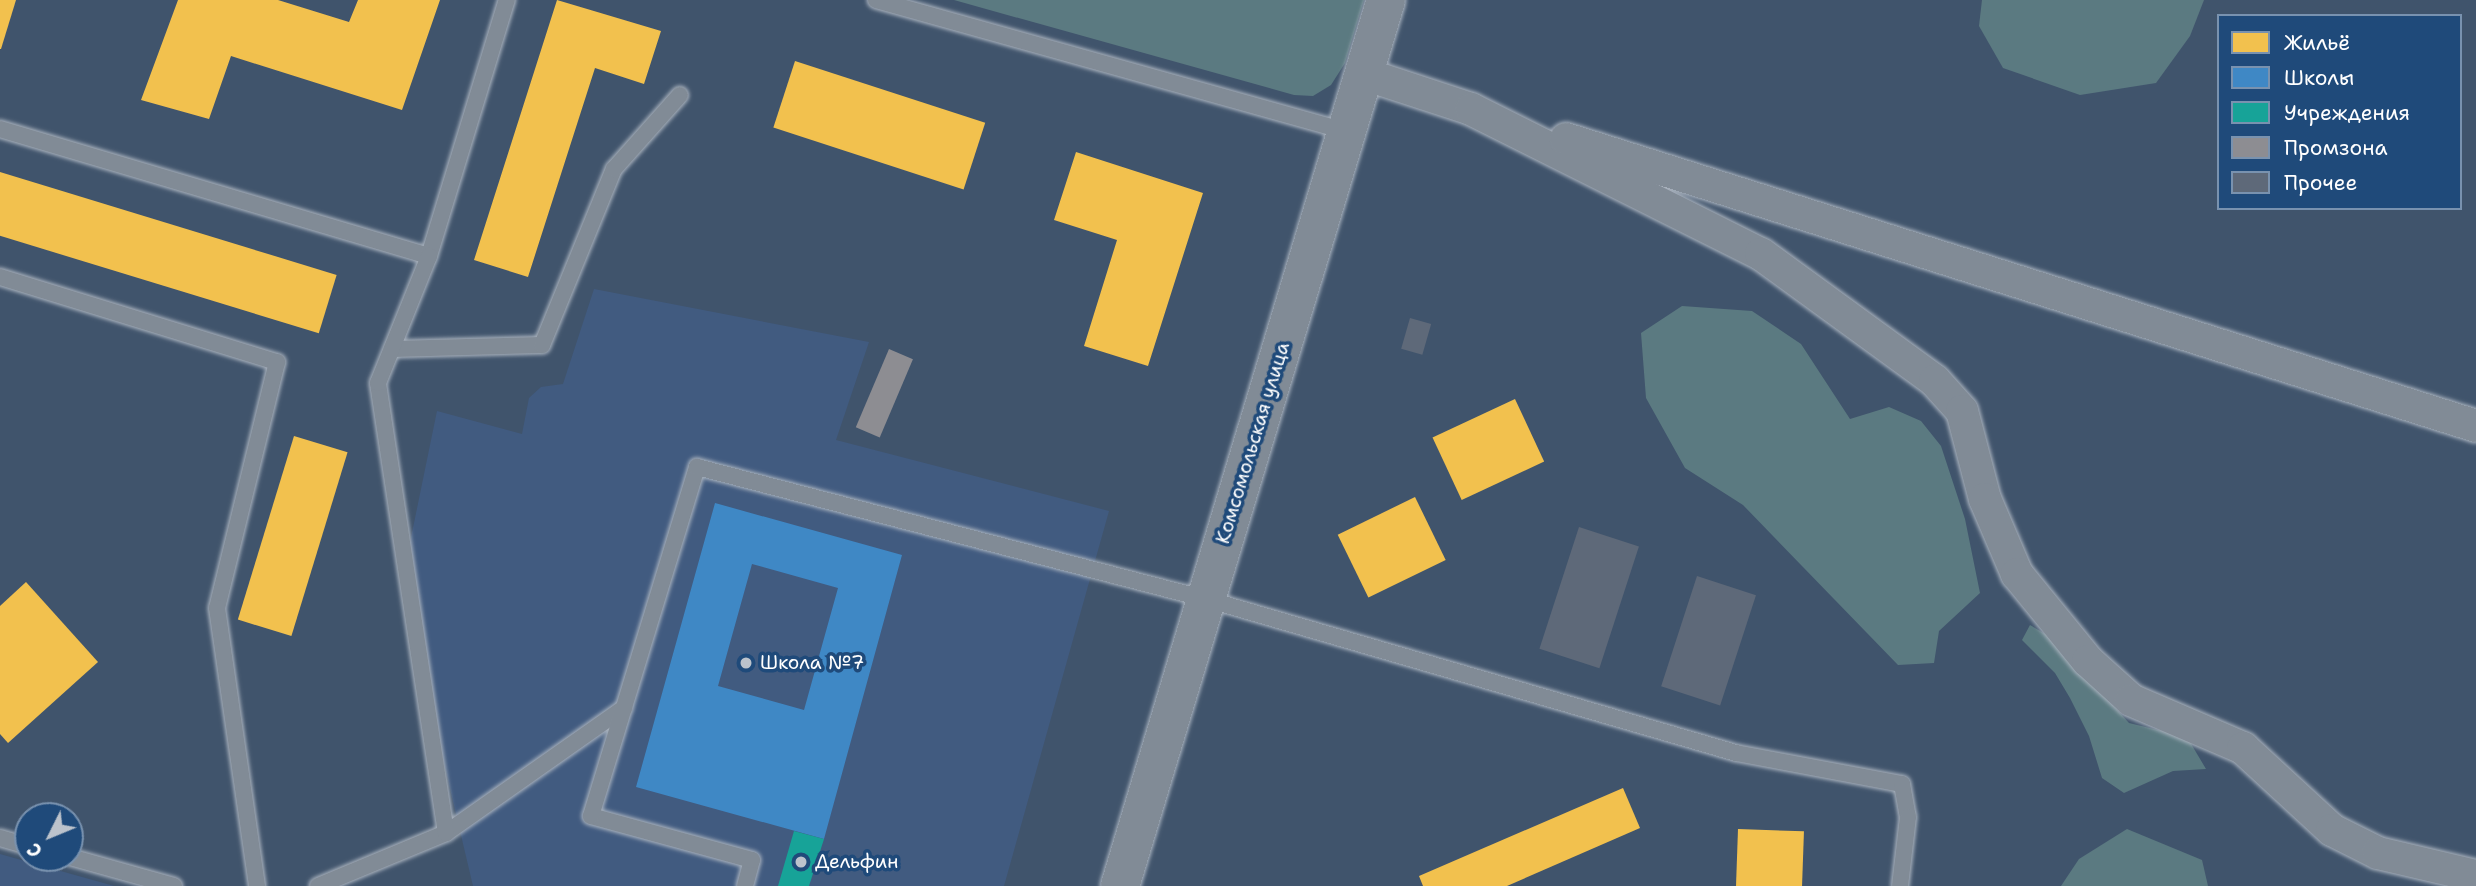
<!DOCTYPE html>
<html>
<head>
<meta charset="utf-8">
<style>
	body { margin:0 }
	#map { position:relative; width:2476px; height:886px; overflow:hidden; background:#40546c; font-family:"Shantell Sans",sans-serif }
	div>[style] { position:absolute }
	.built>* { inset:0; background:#415b80 }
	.green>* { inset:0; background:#5b7a81 }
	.homes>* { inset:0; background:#f2c14e; transform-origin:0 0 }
	.schools>* { inset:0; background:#3f88c5 }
	.public>* { inset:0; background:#17a398 }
	.industry>* { inset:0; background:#8d8d92; transform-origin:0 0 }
	.building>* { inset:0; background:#5e6979; transform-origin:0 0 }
	.roads { filter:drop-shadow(0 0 2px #a9b2bd) drop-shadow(0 0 2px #a9b2bd) }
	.lane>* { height:16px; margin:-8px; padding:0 8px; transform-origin:8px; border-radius:8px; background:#818b96 }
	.street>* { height:32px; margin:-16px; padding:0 16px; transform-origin:16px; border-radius:16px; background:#818b96 }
	.secondary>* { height:38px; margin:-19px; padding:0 19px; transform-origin:19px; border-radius:19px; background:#818b96 }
	.dots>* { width:19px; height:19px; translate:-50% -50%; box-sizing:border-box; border:4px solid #1f4a7a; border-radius:50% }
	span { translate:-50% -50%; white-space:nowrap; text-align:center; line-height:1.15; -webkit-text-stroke:7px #1f4a7a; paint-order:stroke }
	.street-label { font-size:19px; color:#fff }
	.poi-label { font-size:19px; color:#fff }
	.left { translate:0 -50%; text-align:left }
	.legend { position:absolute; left:2217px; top:14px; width:245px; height:196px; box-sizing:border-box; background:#1f4a7a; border:2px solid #7992af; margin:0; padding:9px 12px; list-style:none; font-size:21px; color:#fff }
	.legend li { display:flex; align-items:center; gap:14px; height:35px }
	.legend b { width:35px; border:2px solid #7992af }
	.north { position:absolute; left:14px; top:802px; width:70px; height:70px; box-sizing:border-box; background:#1f4a7a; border:2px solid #7992af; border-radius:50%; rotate:227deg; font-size:19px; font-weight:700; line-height:28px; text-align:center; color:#fff }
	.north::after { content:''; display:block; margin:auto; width:24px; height:32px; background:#bcc3cc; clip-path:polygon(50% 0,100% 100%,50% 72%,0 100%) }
</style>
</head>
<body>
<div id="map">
	<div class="built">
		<i style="clip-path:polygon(594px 289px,869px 342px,836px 440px,1109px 511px,1004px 886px,473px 886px,444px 763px,406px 562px,437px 411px,522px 434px,529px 398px,541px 387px,563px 384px)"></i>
		<i style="clip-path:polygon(0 854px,114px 886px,0 886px)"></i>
	</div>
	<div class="green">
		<i style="clip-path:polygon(954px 0,1364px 0,1345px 63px,1331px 85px,1313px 96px,1294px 95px)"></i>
		<i style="clip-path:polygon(1982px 0,2204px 0,2190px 36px,2156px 83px,2080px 95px,2003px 68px,1979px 26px)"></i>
		<i style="clip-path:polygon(1682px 306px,1752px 311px,1801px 344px,1850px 419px,1889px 407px,1921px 421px,1941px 446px,1965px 519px,1980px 593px,1939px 631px,1934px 663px,1898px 665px,1743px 505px,1685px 468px,1646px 398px,1641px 333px)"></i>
		<i style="clip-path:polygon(2030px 625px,2052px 638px,2129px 723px,2187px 737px,2206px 769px,2173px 771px,2124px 793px,2102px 778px,2089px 736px,2070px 698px,2055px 673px,2022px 640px)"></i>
		<i style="clip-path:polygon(2127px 829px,2202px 860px,2208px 886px,2061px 886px,2079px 859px)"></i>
	</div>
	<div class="homes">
		<i style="clip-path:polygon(0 0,16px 0,1px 49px,0 49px)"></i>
		<i style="clip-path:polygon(178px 0,278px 0,349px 22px,358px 0,440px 0,402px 110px,231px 56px,209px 119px,141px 100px)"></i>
		<i style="clip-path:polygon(557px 0,661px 31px,644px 84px,595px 68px,528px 277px,474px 260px)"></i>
		<i style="left:795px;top:61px;width:200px;height:70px;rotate:18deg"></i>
		<i style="clip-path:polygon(1076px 152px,1203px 193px,1148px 366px,1084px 346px,1117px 240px,1054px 220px)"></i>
		<i style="left:0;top:172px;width:352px;height:61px;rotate:17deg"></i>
		<i style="left:1515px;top:399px;width:69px;height:91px;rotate:65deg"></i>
		<i style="left:294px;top:436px;width:56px;height:192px;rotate:17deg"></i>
		<i style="left:1415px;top:497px;width:70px;height:86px;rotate:64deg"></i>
		<i style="clip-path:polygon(26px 582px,98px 662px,8px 743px,0 734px,0 606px)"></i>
		<i style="clip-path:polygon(1623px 788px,1640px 828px,1507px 886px,1423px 886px,1419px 876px)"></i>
		<i style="left:1738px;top:829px;width:66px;height:57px;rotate:2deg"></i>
	</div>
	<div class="schools">
		<i style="clip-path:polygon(evenodd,715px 503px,902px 555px,824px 839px,636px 787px,715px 503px,752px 564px,838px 588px,804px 710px,718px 686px,752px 564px)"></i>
	</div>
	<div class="public">
		<i style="clip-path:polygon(794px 831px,824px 839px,809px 886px,778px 886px)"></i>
	</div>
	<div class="industry">
		<i style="left:889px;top:349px;width:26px;height:85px;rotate:23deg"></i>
	</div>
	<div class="building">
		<i style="left:1410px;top:318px;width:22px;height:32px;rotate:16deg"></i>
		<i style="left:1579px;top:527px;width:63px;height:128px;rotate:18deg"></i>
		<i style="left:1697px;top:576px;width:62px;height:116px;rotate:18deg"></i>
	</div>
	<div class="roads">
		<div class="lane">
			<i style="left:876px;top:0;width:490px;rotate:15.6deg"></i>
			<i style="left:0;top:129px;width:447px;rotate:16.5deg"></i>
			<i style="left:429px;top:256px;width:268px;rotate:-73.1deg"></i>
			<i style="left:0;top:277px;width:290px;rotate:17.1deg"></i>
			<i style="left:277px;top:362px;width:253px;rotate:103.7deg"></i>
			<i style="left:217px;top:608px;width:281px;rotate:81.8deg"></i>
			<i style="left:392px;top:349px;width:150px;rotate:-1.5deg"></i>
			<i style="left:542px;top:345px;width:190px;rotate:-67.8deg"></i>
			<i style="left:614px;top:169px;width:99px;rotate:-48.3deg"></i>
			<i style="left:446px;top:833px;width:218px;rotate:-35.1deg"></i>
			<i style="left:0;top:838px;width:29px;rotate:16deg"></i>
			<i style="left:70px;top:857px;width:108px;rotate:15.6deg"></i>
			<i style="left:318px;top:886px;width:139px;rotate:-22.5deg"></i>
			<i style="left:446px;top:833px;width:455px;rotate:-98.6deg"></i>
			<i style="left:378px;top:383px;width:137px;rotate:-68.1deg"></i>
			<i style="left:745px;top:886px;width:27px;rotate:-75deg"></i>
			<i style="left:752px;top:860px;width:167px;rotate:-164.7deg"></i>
			<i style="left:591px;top:816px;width:365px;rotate:-73.1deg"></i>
			<i style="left:697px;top:467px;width:526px;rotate:14.54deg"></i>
			<i style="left:1206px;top:599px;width:552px;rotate:16.2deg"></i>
			<i style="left:1736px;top:753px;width:169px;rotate:10.6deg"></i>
			<i style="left:1902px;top:784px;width:34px;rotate:80deg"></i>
			<i style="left:1908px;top:817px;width:69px;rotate:96.6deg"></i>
		</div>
		<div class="street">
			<i style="left:1364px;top:74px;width:113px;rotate:18.1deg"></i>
			<i style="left:1471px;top:109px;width:324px;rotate:26.6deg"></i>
			<i style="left:1761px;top:254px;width:215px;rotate:36.1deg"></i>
			<i style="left:1935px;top:381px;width:40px;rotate:48deg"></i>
			<i style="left:1962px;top:411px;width:91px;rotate:75.4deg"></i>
			<i style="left:1985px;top:499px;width:82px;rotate:66.9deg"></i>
			<i style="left:2017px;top:574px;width:112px;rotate:50.8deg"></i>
			<i style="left:2088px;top:661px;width:58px;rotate:42.2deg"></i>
			<i style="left:2131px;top:700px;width:122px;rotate:23.2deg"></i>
			<i style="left:2243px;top:748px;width:121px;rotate:42.7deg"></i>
			<i style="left:2332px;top:830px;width:51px;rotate:26.6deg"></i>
			<i style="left:2378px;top:853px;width:101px;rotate:13.2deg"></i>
			<i style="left:1566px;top:139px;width:954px;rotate:17.5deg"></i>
		</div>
		<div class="secondary">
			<i style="left:1120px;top:886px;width:925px;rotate:-73.29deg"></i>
		</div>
	</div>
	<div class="dots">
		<i style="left:746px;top:663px;background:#bcc3cc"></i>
		<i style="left:801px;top:862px;background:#bcc3cc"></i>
	</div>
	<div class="street-label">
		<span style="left:1253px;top:443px;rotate:-73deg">Комсомольская улица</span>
	</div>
	<div class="poi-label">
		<span class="left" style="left:760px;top:663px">Школа №7</span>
		<span class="left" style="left:815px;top:862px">Дельфин</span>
	</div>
	<ul class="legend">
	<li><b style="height:19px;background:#f2c14e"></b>Жильё</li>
	<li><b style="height:19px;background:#3f88c5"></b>Школы</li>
	<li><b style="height:19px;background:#17a398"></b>Учреждения</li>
	<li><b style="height:19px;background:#8d8d92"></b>Промзона</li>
	<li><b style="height:19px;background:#5e6979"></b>Прочее</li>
	</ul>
	<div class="north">С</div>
</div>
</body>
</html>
